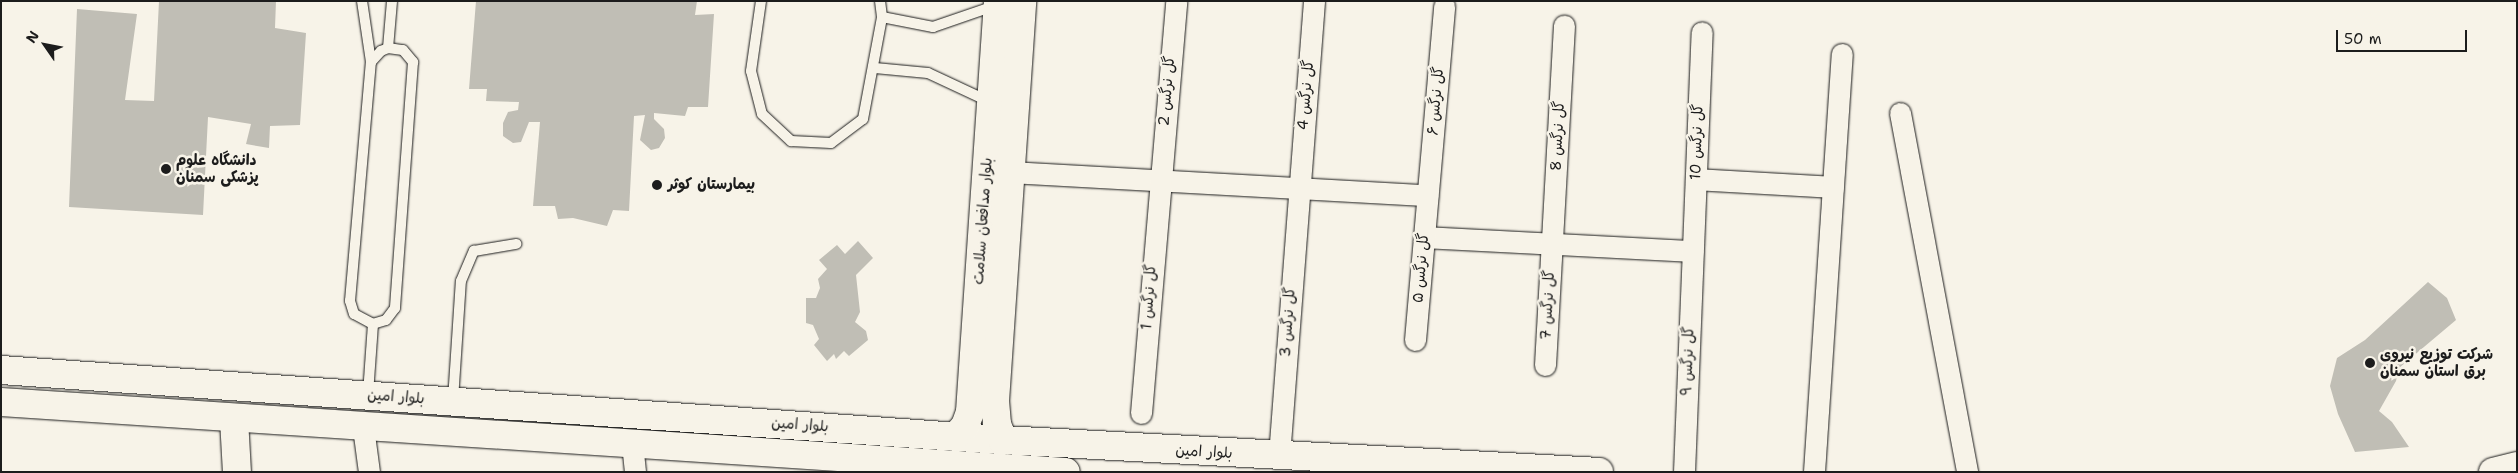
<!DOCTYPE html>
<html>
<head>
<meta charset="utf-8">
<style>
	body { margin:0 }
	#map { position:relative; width:2518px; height:473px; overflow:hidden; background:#f7f3e8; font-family:"Shantell Sans","Playpen Sans Arabic",sans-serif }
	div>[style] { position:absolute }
	.building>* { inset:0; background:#c0beb5 }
	.roads { filter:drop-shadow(0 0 1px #1c1c1c) drop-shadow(0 0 1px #1c1c1c) }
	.lane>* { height:10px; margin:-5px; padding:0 5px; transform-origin:5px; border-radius:5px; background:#f7f3e8 }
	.street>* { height:21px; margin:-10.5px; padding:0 10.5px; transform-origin:10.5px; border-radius:10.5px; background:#f7f3e8 }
	.secondary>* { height:28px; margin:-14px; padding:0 14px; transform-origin:14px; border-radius:14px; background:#f7f3e8 }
	.dots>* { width:14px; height:14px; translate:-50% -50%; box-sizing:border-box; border:2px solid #f7f3e8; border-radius:50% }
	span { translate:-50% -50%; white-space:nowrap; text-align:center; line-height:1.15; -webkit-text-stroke:5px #f7f3e8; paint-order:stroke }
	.street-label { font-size:15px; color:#1c1c1c }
	.poi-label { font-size:15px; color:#1c1c1c; font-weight:700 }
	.left { translate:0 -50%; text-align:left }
	.frame { position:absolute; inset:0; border:2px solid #1c1c1c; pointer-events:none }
	.north { position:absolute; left:20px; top:20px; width:50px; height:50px; -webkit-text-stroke:4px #f7f3e8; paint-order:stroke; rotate:303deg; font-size:14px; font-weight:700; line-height:20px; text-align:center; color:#1c1c1c }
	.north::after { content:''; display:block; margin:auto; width:18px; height:22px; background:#1c1c1c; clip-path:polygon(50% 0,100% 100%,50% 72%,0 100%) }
	.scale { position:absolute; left:2336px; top:30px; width:131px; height:22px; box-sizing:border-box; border:2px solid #1c1c1c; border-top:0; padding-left:6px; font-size:15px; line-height:18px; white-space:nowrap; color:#1c1c1c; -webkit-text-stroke:4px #f7f3e8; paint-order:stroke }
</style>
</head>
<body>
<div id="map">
	<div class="building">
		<i style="clip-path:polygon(159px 1px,276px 1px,275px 28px,306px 33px,300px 125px,270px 126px,269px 148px,246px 144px,251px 124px,208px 117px,203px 215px,69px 207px,77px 9px,137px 14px,125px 100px,154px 101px)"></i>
		<i style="clip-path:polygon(476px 1px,697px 1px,695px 15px,714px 14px,708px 107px,688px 107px,685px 116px,654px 113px,654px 119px,664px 129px,665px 138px,659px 148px,651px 150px,640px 140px,645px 115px,634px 116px,629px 211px,613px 210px,607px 226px,573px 218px,558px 219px,555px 206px,533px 206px,540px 122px,529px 122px,521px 142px,513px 143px,503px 136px,503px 123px,508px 112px,518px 110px,519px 102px,486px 101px,487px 89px,469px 89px)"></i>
		<i style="clip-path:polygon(858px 241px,873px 258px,856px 275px,860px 312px,855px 322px,866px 331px,868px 340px,849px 356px,844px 351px,836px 359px,834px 354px,827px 361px,814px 345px,819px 339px,813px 325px,806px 323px,806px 298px,816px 298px,820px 288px,818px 279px,827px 269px,819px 260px,837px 245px,845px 254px)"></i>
		<i style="clip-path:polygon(2428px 282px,2447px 298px,2456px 320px,2399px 368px,2396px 381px,2379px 411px,2392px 422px,2409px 447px,2355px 452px,2338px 414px,2330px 386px,2337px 358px,2365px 340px)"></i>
	</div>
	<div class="roads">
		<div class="lane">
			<i style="left:362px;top:1px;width:62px;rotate:81.6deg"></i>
			<i style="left:761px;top:1px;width:71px;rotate:98.1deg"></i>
			<i style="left:751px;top:71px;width:44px;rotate:75.7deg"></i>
			<i style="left:762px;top:114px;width:40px;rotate:43deg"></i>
			<i style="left:791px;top:141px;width:40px;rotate:2.9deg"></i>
			<i style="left:831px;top:143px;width:40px;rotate:-37deg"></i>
			<i style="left:863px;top:119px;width:104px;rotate:-79.4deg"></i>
			<i style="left:882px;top:17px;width:16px;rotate:-97deg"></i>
			<i style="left:882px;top:17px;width:52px;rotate:11.1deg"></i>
			<i style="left:933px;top:27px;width:68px;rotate:-19deg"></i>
			<i style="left:388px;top:48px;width:15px;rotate:8deg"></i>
			<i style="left:403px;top:50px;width:16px;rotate:50deg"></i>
			<i style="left:413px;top:62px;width:247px;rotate:94.2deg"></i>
			<i style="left:395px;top:308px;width:15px;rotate:127deg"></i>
			<i style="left:386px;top:320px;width:14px;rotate:163deg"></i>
			<i style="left:373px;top:324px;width:21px;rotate:-152deg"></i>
			<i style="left:354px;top:314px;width:14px;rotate:-107deg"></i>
			<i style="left:350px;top:301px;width:240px;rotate:-85deg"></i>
			<i style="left:371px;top:62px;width:15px;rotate:-48deg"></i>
			<i style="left:381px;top:51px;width:8px;rotate:-23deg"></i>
			<i style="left:388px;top:48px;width:47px;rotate:-85.1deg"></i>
			<i style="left:875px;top:68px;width:53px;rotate:5.4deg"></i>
			<i style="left:928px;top:73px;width:68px;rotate:25.1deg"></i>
			<i style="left:368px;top:394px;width:70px;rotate:-85.9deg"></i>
			<i style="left:453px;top:400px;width:119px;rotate:-86.2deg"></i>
			<i style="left:461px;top:281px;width:33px;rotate:-67deg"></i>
			<i style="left:474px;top:251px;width:43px;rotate:-9.5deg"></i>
		</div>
		<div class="street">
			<i style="left:1900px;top:113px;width:365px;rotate:79.4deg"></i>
			<i style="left:1011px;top:172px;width:417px;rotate:3.2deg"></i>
			<i style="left:1696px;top:179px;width:137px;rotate:3.3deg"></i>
			<i style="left:1424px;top:237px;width:269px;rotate:3deg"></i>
			<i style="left:1415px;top:340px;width:335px;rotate:-85deg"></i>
			<i style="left:1545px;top:365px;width:340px;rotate:-86.8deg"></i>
			<i style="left:1141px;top:413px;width:413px;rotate:-85.1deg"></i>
			<i style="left:363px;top:427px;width:45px;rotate:82.4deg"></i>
			<i style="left:632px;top:443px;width:29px;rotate:84deg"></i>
			<i style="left:1279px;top:456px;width:456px;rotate:-85.6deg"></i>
			<i style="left:1684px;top:472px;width:440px;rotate:-87.7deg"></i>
			<i style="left:1814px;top:472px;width:419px;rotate:-86.2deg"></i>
		</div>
		<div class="secondary">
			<i style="left:1px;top:370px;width:1004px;rotate:4deg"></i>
			<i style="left:1003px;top:440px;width:597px;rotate:3.07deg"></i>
			<i style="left:1px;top:402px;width:1067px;rotate:3.76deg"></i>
			<i style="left:234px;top:419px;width:53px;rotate:86.8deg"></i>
			<i style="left:955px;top:437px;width:15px;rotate:-48deg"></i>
			<i style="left:965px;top:426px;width:15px;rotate:-70deg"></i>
			<i style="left:970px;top:412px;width:412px;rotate:-86.1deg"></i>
			<i style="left:1003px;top:440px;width:17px;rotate:-111deg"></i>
			<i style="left:997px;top:424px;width:23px;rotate:-95deg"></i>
			<i style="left:995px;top:401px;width:401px;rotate:-86.1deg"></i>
			<i style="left:2493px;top:472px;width:25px;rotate:-14deg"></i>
		</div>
	</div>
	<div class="dots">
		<i style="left:166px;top:169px;background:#1c1c1c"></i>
		<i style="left:657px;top:185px;background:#1c1c1c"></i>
		<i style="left:2370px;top:363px;background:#1c1c1c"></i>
	</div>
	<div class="street-label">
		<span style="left:1167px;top:91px;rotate:-85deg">گل نرگس 2</span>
		<span style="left:1306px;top:95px;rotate:-85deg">گل نرگس 4</span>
		<span style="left:1436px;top:101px;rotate:-85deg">گل نرگس ۶</span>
		<span style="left:1558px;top:136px;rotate:-87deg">گل نرگس 8</span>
		<span style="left:1697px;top:142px;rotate:-88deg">گل نرگس 10</span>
		<span style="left:983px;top:221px;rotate:-86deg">بلوار مدافعان سلامت</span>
		<span style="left:1421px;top:268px;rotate:-85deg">گل نرگس ۵</span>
		<span style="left:1149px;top:297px;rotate:-86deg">گل نرگس 1</span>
		<span style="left:1548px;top:305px;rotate:-87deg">گل نرگس 7</span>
		<span style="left:1288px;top:322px;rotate:-86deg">گل نرگس 3</span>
		<span style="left:1688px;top:361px;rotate:-88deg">گل نرگس ۹</span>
		<span style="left:396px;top:397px;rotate:4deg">بلوار امین</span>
		<span style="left:800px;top:425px;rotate:4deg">بلوار امین</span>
		<span style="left:1204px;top:452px;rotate:3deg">بلوار امین</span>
	</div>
	<div class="poi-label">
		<span class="left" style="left:176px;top:169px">دانشگاه علوم<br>پزشکی سمنان</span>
		<span class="left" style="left:668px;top:185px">بیمارستان کوثر</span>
		<span class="left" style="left:2380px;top:363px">شرکت توزیع نیروی<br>برق استان سمنان</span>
	</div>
	<div class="frame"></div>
	<div class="north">N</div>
	<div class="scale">50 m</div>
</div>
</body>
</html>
